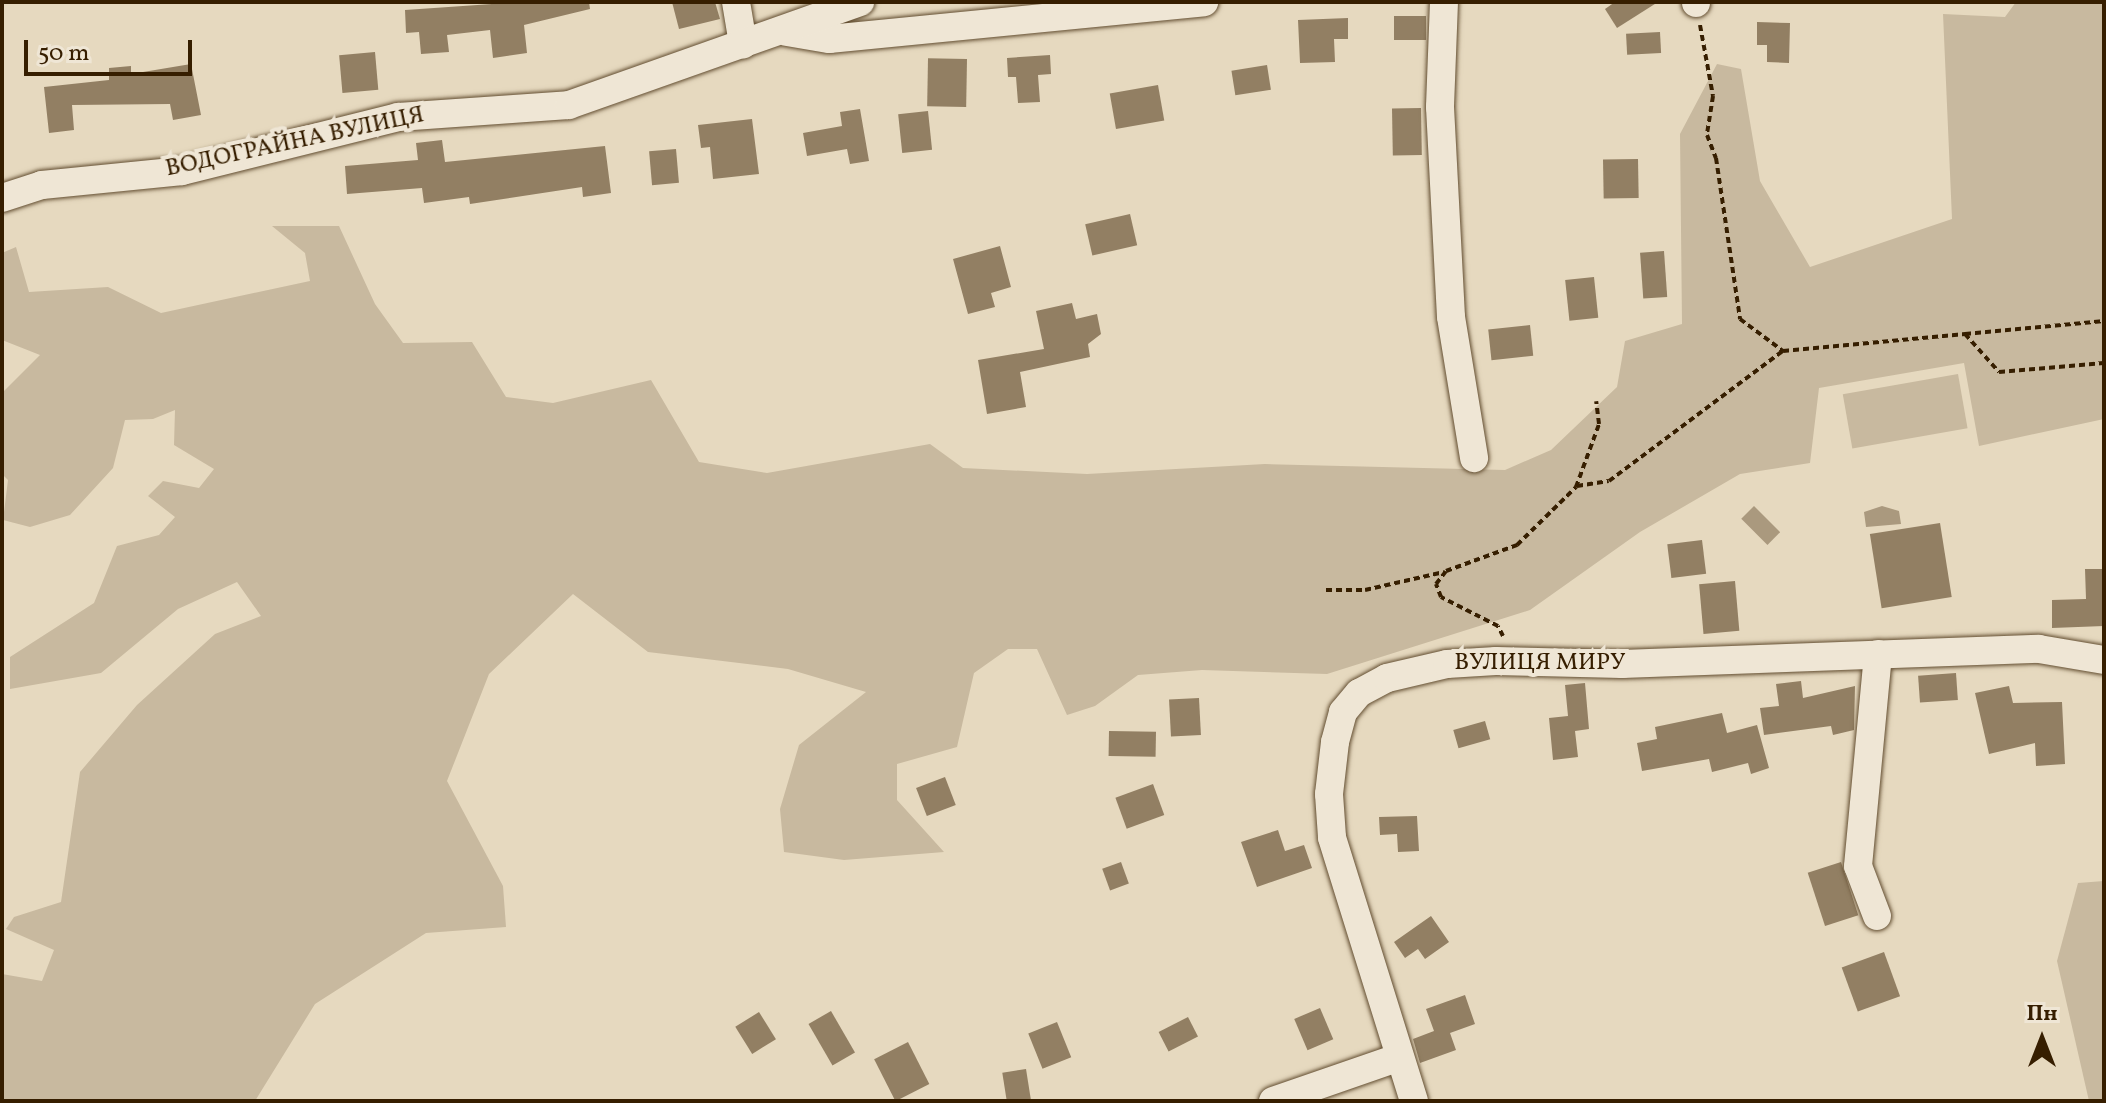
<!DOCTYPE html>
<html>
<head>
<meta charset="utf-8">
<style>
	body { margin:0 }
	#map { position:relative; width:2106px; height:1103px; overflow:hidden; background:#e6d9bf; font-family:Vollkorn,serif }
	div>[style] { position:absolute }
	.green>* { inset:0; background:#c8b99f; transform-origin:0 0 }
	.water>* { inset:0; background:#aa997e; transform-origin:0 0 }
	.building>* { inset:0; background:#927f63; transform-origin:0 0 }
	.path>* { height:4px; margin-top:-2px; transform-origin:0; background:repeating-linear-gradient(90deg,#361e00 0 6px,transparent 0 10px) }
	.roads { filter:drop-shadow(0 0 2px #624d30) drop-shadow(0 0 2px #624d30) }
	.minor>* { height:28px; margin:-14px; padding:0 14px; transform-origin:14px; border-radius:14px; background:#efe6d5 }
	span { translate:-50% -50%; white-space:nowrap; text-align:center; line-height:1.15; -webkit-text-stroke:8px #efe6d5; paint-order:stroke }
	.street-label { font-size:24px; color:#361e00 }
	.frame { position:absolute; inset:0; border:4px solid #361e00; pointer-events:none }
	.north { position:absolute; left:2002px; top:999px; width:80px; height:80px; -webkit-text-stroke:6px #efe6d5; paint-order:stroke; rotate:0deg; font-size:22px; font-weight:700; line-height:32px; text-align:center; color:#361e00 }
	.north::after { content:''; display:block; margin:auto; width:28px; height:36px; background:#361e00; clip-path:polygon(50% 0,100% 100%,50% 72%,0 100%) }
	.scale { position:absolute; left:24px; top:40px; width:168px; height:36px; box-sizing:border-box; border:4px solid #361e00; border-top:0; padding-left:10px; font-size:24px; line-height:28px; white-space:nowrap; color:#361e00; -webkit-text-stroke:6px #efe6d5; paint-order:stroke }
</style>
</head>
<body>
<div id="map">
	<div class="green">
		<i style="clip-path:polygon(2016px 2px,2104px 2px,2104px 419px,1979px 446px,1964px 363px,1819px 388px,1810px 463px,1740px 474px,1640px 532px,1530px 610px,1327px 674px,1202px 670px,1138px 675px,1095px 706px,1067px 715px,1037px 649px,1008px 649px,974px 673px,957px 747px,897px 764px,897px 800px,944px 852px,844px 860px,784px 852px,780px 809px,799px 745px,866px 692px,788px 669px,648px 652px,573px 594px,489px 674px,447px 781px,503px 886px,506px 927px,426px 933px,315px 1004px,255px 1101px,2px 1101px,2px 974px,42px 981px,54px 950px,6px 929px,14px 917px,61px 902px,80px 772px,137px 705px,215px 634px,261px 616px,237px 582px,178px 609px,101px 673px,10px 689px,10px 657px,94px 603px,117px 546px,159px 535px,175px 517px,148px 496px,163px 481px,199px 488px,214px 469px,174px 445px,175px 410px,153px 419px,125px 420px,113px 468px,70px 515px,30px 527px,3px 520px,8px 480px,2px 474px,2px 393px,40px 355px,2px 340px,2px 253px,16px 247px,29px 292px,108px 287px,161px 313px,310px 281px,305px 253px,272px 226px,339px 226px,375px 304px,403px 343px,472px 342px,506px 397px,553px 403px,651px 380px,699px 462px,767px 473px,930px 444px,963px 468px,1087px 474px,1265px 464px,1505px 470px,1551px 450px,1617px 387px,1625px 341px,1682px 324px,1680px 134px,1717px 64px,1741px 69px,1760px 181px,1810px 267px,1952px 219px,1943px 14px,2005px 17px)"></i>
		<i style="left:1958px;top:374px;width:55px;height:117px;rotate:80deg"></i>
		<i style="clip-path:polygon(2104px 881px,2104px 1101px,2089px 1101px,2057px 961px,2078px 883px)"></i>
	</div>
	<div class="water">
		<i style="left:1754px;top:506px;width:37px;height:18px;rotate:45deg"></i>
		<i style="clip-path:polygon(1882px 506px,1899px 511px,1901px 524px,1866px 527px,1864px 512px)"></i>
	</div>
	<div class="building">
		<i style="clip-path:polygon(520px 2px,589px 2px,590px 9px,524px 25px,527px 53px,493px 58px,490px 30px,447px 35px,449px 52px,421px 54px,419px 32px,406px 33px,405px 10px)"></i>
		<i style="clip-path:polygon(672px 2px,715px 2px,720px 19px,679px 29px)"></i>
		<i style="clip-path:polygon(1615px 2px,1658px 2px,1617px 28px,1605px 9px)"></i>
		<i style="left:1394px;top:16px;width:32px;height:24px"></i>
		<i style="clip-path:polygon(1348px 18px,1348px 39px,1334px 39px,1335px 62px,1300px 63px,1298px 20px)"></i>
		<i style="clip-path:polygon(1757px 22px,1790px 23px,1789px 63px,1767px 62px,1767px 45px,1757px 45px)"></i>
		<i style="left:1660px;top:32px;width:21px;height:34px;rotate:87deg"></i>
		<i style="left:375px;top:52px;width:38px;height:36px;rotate:85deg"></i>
		<i style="clip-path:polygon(1050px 55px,1051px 74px,1038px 75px,1040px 102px,1018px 103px,1016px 77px,1008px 77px,1007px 58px)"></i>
		<i style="left:967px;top:59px;width:48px;height:39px;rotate:91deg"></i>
		<i style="clip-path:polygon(191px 64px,201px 115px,173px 120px,170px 104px,72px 105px,74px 130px,49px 133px,44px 87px,109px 80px,109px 68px,131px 66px,131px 74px)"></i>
		<i style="left:1267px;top:65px;width:25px;height:36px;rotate:81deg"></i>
		<i style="left:1158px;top:85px;width:36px;height:49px;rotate:80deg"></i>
		<i style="left:1421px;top:108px;width:47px;height:29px;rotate:89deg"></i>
		<i style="clip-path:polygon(860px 109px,869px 161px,850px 164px,847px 149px,807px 156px,803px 133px,842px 126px,840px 112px)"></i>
		<i style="left:928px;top:111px;width:39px;height:30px;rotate:84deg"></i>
		<i style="clip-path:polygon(752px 119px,759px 174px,713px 179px,710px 147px,701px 148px,698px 125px)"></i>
		<i style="clip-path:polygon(442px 140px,445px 162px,605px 146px,611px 193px,583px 197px,582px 187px,470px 204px,469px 197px,424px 203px,422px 188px,347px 194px,345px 166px,418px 160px,416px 143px)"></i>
		<i style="left:676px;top:149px;width:34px;height:27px;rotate:85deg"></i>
		<i style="left:1638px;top:159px;width:39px;height:35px;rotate:89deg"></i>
		<i style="left:1130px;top:214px;width:32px;height:46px;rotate:77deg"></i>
		<i style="clip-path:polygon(1000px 246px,1011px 287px,991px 293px,995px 307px,968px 314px,953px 259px)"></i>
		<i style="left:1664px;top:251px;width:46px;height:24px;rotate:86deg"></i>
		<i style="left:1594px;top:277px;width:41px;height:29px;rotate:84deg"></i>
		<i style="clip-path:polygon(1072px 303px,1076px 319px,1097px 314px,1101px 334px,1088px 344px,1090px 357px,1020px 372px,1026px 407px,987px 414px,978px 360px,1044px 349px,1036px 311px)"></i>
		<i style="left:1530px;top:325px;width:31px;height:42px;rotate:84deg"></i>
		<i style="left:1940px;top:523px;width:75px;height:71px;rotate:81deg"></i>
		<i style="left:1702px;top:540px;width:34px;height:35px;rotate:83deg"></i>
		<i style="clip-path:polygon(2085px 569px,2104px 569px,2104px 626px,2052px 628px,2052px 600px,2086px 599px)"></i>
		<i style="left:1735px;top:581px;width:50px;height:36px;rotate:85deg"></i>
		<i style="left:1956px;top:673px;width:27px;height:38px;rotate:86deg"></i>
		<i style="clip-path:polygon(1801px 681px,1803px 698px,1855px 686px,1854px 730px,1833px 735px,1831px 726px,1764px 735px,1760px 708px,1779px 706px,1776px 684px)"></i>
		<i style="clip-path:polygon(1585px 683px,1589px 729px,1575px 731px,1578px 757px,1553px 760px,1549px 718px,1568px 716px,1565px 685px)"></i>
		<i style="clip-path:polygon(2009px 686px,2013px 703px,2062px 702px,2065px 764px,2036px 766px,2035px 743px,1989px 754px,1975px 693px)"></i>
		<i style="left:1199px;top:698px;width:37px;height:30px;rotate:87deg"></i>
		<i style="clip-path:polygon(1722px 713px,1727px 733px,1757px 725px,1769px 768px,1751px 774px,1748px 763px,1712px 772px,1709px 759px,1642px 771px,1637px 743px,1657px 739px,1655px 727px)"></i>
		<i style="left:1485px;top:721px;width:19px;height:33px;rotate:74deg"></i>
		<i style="left:1109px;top:731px;width:47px;height:25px;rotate:1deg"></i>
		<i style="left:945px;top:777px;width:30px;height:31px;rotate:69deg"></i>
		<i style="left:1153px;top:784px;width:33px;height:40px;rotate:70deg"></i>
		<i style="clip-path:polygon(1417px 816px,1419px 851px,1398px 852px,1397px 834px,1380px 835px,1379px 817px)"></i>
		<i style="clip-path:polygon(1278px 830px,1285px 851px,1304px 845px,1312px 868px,1257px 887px,1241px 842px)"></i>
		<i style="left:1121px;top:862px;width:23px;height:20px;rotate:70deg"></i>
		<i style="left:1841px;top:862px;width:56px;height:35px;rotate:72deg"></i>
		<i style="clip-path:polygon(1431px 916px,1449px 942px,1425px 959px,1418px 949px,1405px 958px,1394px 942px)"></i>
		<i style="left:1884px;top:952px;width:47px;height:45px;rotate:70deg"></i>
		<i style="clip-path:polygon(1465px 995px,1475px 1024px,1450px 1033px,1456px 1050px,1420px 1063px,1413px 1039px,1434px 1031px,1426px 1009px)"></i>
		<i style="left:1320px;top:1008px;width:34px;height:28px;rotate:67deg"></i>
		<i style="left:831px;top:1011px;width:48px;height:26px;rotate:60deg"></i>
		<i style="left:759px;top:1012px;width:32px;height:28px;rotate:58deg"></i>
		<i style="left:1188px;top:1017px;width:22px;height:33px;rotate:63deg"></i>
		<i style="left:1057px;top:1022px;width:38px;height:31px;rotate:68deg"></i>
		<i style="left:908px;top:1042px;width:47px;height:38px;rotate:63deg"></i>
		<i style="left:1026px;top:1069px;width:32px;height:24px;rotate:81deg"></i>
	</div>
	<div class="path">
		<i style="left:1700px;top:25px;width:72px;rotate:79.6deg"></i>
		<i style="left:1713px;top:96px;width:39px;rotate:99deg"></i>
		<i style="left:1707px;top:135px;width:25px;rotate:69deg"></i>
		<i style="left:1716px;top:158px;width:163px;rotate:81.5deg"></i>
		<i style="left:1740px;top:319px;width:54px;rotate:36.7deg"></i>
		<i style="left:1783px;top:351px;width:183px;rotate:-5.3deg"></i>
		<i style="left:1965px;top:334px;width:51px;rotate:48.2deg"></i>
		<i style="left:1999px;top:372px;width:105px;rotate:-4.9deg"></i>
		<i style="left:1965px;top:334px;width:140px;rotate:-5.3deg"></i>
		<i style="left:1577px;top:486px;width:32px;rotate:-9deg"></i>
		<i style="left:1609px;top:481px;width:217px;rotate:-36.8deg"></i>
		<i style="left:1326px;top:590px;width:39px"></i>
		<i style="left:1365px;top:590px;width:81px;rotate:-12.8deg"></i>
		<i style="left:1503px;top:636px;width:11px;rotate:-117deg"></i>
		<i style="left:1498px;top:626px;width:64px;rotate:-153deg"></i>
		<i style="left:1441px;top:597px;width:14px;rotate:-111deg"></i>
		<i style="left:1436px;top:584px;width:16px;rotate:-52deg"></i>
		<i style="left:1446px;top:571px;width:76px;rotate:-20.1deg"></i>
		<i style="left:1517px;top:545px;width:83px;rotate:-44.5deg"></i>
		<i style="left:1576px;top:487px;width:67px;rotate:-69.9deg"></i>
		<i style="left:1599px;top:424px;width:23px;rotate:-97deg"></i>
	</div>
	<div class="roads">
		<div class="minor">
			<i style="left:736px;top:2px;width:43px;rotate:80.5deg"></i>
			<i style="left:1444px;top:2px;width:105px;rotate:92.2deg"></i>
			<i style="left:1440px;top:107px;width:210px;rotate:87deg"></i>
			<i style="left:1451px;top:317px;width:143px;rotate:80.7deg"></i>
			<i style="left:1696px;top:2px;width:1px;rotate:90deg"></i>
			<i style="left:787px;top:32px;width:43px;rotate:9.5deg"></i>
			<i style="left:829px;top:39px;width:377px;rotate:-5.6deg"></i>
			<i style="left:2px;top:198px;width:42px;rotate:-18deg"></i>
			<i style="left:42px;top:185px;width:141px;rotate:-5.7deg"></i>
			<i style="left:182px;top:171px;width:223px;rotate:-14deg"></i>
			<i style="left:398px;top:117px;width:171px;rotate:-4deg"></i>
			<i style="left:569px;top:105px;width:309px;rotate:-19.5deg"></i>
			<i style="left:1877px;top:916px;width:53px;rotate:-110.8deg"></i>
			<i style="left:1858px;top:866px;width:213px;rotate:-84.6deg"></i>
			<i style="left:1273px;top:1101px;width:131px;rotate:-19.1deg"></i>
			<i style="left:1414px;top:1101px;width:276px;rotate:-107.3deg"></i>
			<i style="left:1332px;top:837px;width:43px;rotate:-94deg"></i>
			<i style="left:1329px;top:794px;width:52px;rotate:-83.4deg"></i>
			<i style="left:1335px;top:742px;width:31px;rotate:-75deg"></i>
			<i style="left:1343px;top:712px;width:25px;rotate:-50deg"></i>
			<i style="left:1359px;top:693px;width:32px;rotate:-28deg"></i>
			<i style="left:1387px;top:678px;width:62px;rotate:-13.1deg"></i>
			<i style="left:1447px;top:664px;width:49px;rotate:-3.5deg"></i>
			<i style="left:1496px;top:661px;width:126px;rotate:1.4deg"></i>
			<i style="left:1622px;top:664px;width:417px;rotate:-2.1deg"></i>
			<i style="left:2039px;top:649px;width:66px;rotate:9.6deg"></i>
		</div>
	</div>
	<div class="street-label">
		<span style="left:295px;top:143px;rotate:-12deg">ВОДОГРАЙНА ВУЛИЦЯ</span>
		<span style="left:1540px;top:664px">ВУЛИЦЯ МИРУ</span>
	</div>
	<div class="frame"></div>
	<div class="north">Пн</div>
	<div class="scale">50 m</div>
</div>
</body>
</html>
